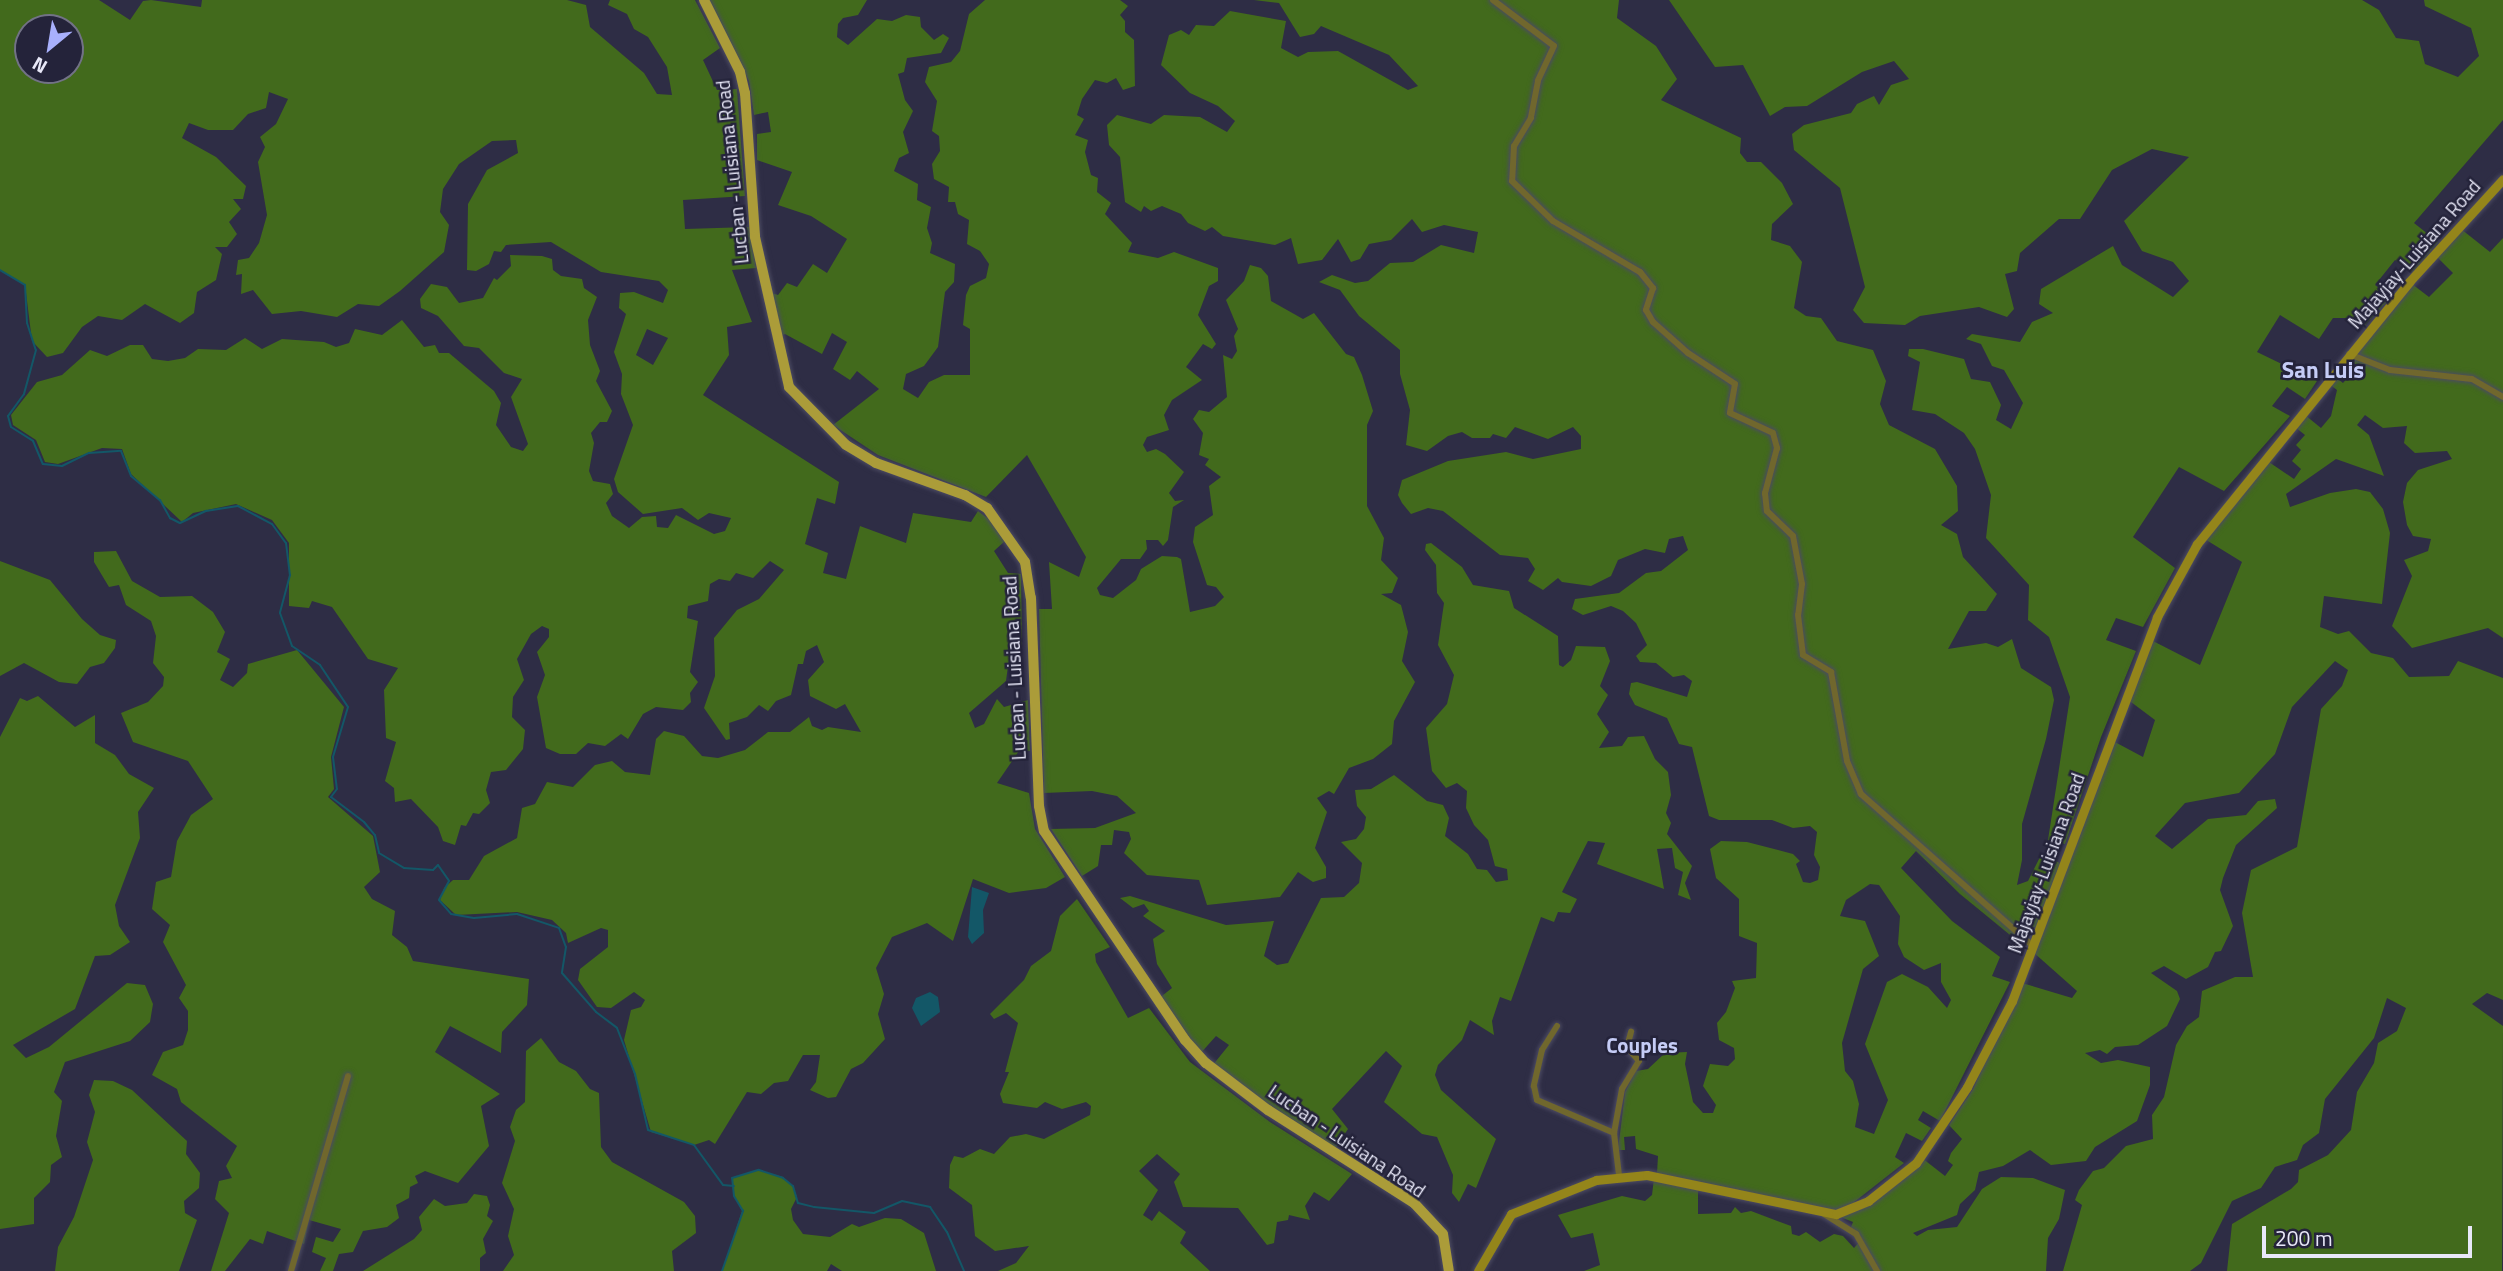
<!DOCTYPE html>
<html>
<head>
<meta charset="utf-8">
<style>
	body { margin:0 }
	#map { position:relative; width:2503px; height:1271px; overflow:hidden; background:#2e2d45; font-family:"Titillium Web",sans-serif }
	div>[style] { position:absolute }
	.forest>* { inset:0; background:#426a1c }
	.water>* { inset:0; background:#135767 }
	.stream>* { height:2px; margin:-1px; padding:0 1px; transform-origin:1px; border-radius:1px; background:#135767 }
	.roads { filter:drop-shadow(0 0 2px #4c4b62) drop-shadow(0 0 2px #4c4b62) }
	.street>* { height:6px; margin:-3px; padding:0 3px; transform-origin:3px; border-radius:3px; background:#70672d }
	.secondary>* { height:9px; margin:-4.5px; padding:0 4.5px; transform-origin:4.5px; border-radius:4.5px; background:#94851a }
	.primary>* { height:10px; margin:-5px; padding:0 5px; transform-origin:5px; border-radius:5px; background:#ab9c39 }
	span { translate:-50% -50%; white-space:nowrap; text-align:center; line-height:1.15; -webkit-text-stroke:5px #24233a; paint-order:stroke }
	.street-label { font-size:19px; color:#e8e8f8 }
	.neighbourhood-label { font-size:21px; color:#c5ccf6; font-weight:700 }
	.quarter-label { font-size:23px; color:#c5ccf6; font-weight:700 }
	.north { position:absolute; left:14px; top:14px; width:70px; height:70px; box-sizing:border-box; background:#24233a; border:2px solid #727286; border-radius:50%; rotate:210deg; font-size:19px; font-weight:700; line-height:28px; text-align:center; color:#e8e8f8 }
	.north::after { content:''; display:block; margin:auto; width:24px; height:32px; background:#a8b0fc; clip-path:polygon(50% 0,100% 100%,50% 72%,0 100%) }
	.scale { position:absolute; left:2262px; top:1226px; width:210px; height:32px; box-sizing:border-box; border:4px solid #e8e8f8; border-top:0; padding-left:9px; font-size:21px; line-height:24px; white-space:nowrap; color:#e8e8f8; -webkit-text-stroke:5px #24233a; paint-order:stroke }
</style>
</head>
<body>
<div id="map">
	<div class="forest">
		<i style="clip-path:polygon(evenodd,0 0,99px 0,130px 20px,143px 1px,151px 0,201px 7px,202px 0,567px 0,586px 5px,590px 27px,644px 73px,657px 94px,672px 95px,667px 67px,648px 37px,634px 29px,627px 14px,608px 5px,610px 0,695px 0,720px 48px,703px 60px,717px 90px,737px 89px,745px 196px,683px 200px,685px 229px,749px 227px,756px 268px,732px 270px,752px 322px,727px 327px,729px 355px,703px 395px,839px 482px,835px 504px,817px 498px,805px 544px,828px 553px,823px 573px,846px 579px,860px 526px,906px 543px,913px 513px,971px 522px,978px 511px,994px 523px,1006px 540px,994px 551px,1008px 573px,1021px 574px,1022px 649px,1010px 651px,1006px 681px,969px 713px,975px 728px,984px 724px,997px 699px,1004px 707px,1028px 700px,1030px 751px,1019px 751px,997px 783px,1029px 793px,1035px 829px,1065px 877px,1046px 888px,1009px 893px,973px 879px,953px 941px,927px 923px,892px 937px,876px 968px,884px 994px,878px 1014px,885px 1039px,863px 1063px,851px 1069px,836px 1097px,828px 1098px,810px 1090px,816px 1082px,820px 1055px,803px 1055px,788px 1081px,774px 1083px,761px 1094px,747px 1092px,715px 1144px,709px 1140px,694px 1145px,651px 1132px,624px 1040px,631px 1010px,641px 1007px,645px 1000px,634px 992px,611px 1008px,597px 1007px,578px 980px,580px 969px,608px 947px,608px 930px,601px 928px,568px 943px,566px 933px,552px 920px,517px 912px,456px 915px,440px 900px,444px 888px,453px 880px,469px 880px,484px 856px,517px 838px,522px 808px,535px 804px,547px 782px,573px 787px,595px 765px,612px 761px,625px 772px,650px 775px,656px 739px,664px 731px,684px 736px,702px 756px,718px 758px,745px 750px,768px 732px,790px 732px,809px 717px,812px 726px,822px 730px,828px 727px,861px 732px,845px 704px,836px 709px,810px 696px,808px 680px,824px 662px,817px 645px,806px 651px,803px 664px,798px 664px,791px 695px,776px 701px,768px 711px,759px 705px,747px 717px,729px 723px,730px 739px,726px 740px,704px 708px,715px 676px,714px 638px,737px 610px,759px 599px,784px 570px,770px 561px,753px 578px,736px 573px,730px 581px,719px 579px,710px 584px,708px 601px,688px 606px,687px 618px,698px 621px,690px 672px,698px 682px,690px 693px,691px 702px,683px 710px,656px 707px,643px 714px,628px 739px,621px 734px,605px 746px,588px 743px,576px 754px,560px 754px,546px 748px,537px 697px,545px 675px,537px 652px,549px 637px,549px 629px,542px 626px,531px 634px,517px 659px,524px 680px,513px 697px,512px 717px,525px 730px,523px 749px,506px 770px,491px 772px,486px 790px,490px 803px,479px 814px,473px 813px,466px 826px,461px 825px,455px 845px,443px 841px,438px 827px,411px 799px,395px 802px,394px 788px,385px 781px,396px 742px,386px 738px,384px 690px,398px 668px,368px 659px,332px 607px,312px 601px,309px 608px,289px 606px,289px 543px,272px 520px,236px 504px,193px 513px,182px 522px,131px 474px,122px 449px,102px 448px,58px 464px,45px 462px,36px 440px,13px 425px,11px 415px,37px 382px,62px 375px,90px 350px,107px 356px,130px 345px,143px 345px,152px 359px,168px 361px,185px 358px,198px 349px,226px 350px,245px 338px,262px 349px,282px 339px,324px 342px,336px 347px,349px 343px,355px 329px,382px 335px,402px 320px,424px 347px,435px 345px,439px 353px,449px 353px,494px 391px,501px 403px,496px 425px,511px 447px,523px 451px,528px 444px,511px 397px,522px 379px,504px 373px,479px 348px,464px 346px,438px 316px,421px 308px,420px 299px,431px 284px,447px 287px,459px 303px,483px 298px,494px 278px,497px 280px,511px 266px,510px 255px,542px 256px,552px 259px,553px 270px,561px 276px,582px 279px,584px 288px,597px 297px,588px 320px,590px 345px,600px 371px,596px 381px,612px 411px,607px 422px,600px 422px,591px 433px,594px 443px,589px 471px,593px 481px,610px 484px,613px 494px,606px 503px,612px 516px,629px 528px,642px 517px,656px 516px,657px 527px,668px 528px,676px 515px,714px 534px,725px 531px,731px 518px,709px 513px,698px 520px,682px 508px,643px 514px,618px 492px,614px 479px,633px 425px,621px 394px,622px 374px,614px 352px,626px 314px,619px 308px,620px 293px,634px 292px,663px 303px,668px 290px,659px 281px,601px 272px,551px 242px,506px 245px,501px 252px,494px 251px,489px 264px,476px 271px,467px 270px,468px 204px,487px 170px,518px 153px,516px 140px,492px 141px,459px 164px,443px 189px,440px 212px,449px 225px,444px 252px,400px 291px,379px 306px,358px 304px,337px 317px,301px 311px,272px 314px,253px 290px,241px 294px,242px 274px,236px 275px,238px 260px,249px 258px,259px 243px,267px 215px,258px 162px,265px 147px,260px 137px,276px 124px,288px 99px,269px 92px,266px 108px,248px 114px,233px 130px,208px 130px,189px 123px,182px 138px,216px 157px,246px 186px,243px 199px,233px 199px,241px 209px,229px 222px,237px 234px,227px 247px,215px 247px,222px 254px,216px 280px,197px 292px,194px 313px,180px 323px,145px 304px,122px 320px,98px 316px,82px 327px,63px 353px,47px 357px,32px 341px,25px 285px,0 270px,0 0,28px 28px,70px 28px,70px 70px,28px 70px,28px 28px,0 0,647px 329px,668px 338px,653px 365px,636px 355px,647px 329px)"></i>
		<i style="clip-path:polygon(708px 0,867px 0,858px 15px,843px 18px,838px 24px,837px 37px,848px 45px,877px 19px,892px 21px,906px 15px,920px 17px,921px 27px,934px 40px,943px 34px,949px 38px,941px 53px,907px 58px,904px 72px,898px 74px,905px 100px,913px 111px,903px 132px,909px 153px,899px 158px,894px 171px,918px 184px,917px 200px,931px 207px,927px 228px,932px 243px,930px 253px,955px 264px,954px 282px,945px 292px,938px 347px,924px 366px,906px 374px,903px 389px,918px 398px,929px 382px,944px 375px,970px 375px,970px 329px,963px 325px,966px 295px,970px 286px,986px 278px,989px 264px,980px 251px,967px 244px,969px 220px,958px 214px,955px 202px,948px 202px,949px 187px,934px 179px,932px 164px,940px 151px,939px 136px,932px 131px,937px 101px,925px 82px,929px 67px,951px 62px,960px 51px,969px 14px,985px 0,1120px 0,1128px 6px,1120px 15px,1125px 21px,1125px 32px,1134px 40px,1135px 86px,1123px 90px,1116px 78px,1107px 83px,1095px 80px,1082px 99px,1077px 115px,1084px 119px,1075px 135px,1088px 140px,1085px 152px,1091px 175px,1098px 178px,1097px 192px,1111px 203px,1105px 214px,1132px 243px,1128px 252px,1158px 258px,1174px 252px,1218px 268px,1218px 281px,1209px 286px,1198px 315px,1216px 344px,1212px 349px,1203px 344px,1186px 367px,1202px 380px,1172px 400px,1164px 415px,1169px 430px,1147px 437px,1143px 445px,1147px 452px,1156px 449px,1165px 454px,1184px 472px,1169px 493px,1175px 501px,1184px 500px,1173px 507px,1168px 540px,1163px 546px,1158px 540px,1146px 540px,1147px 549px,1140px 559px,1121px 559px,1097px 588px,1100px 595px,1113px 598px,1136px 580px,1141px 569px,1162px 556px,1177px 557px,1181px 559px,1190px 612px,1215px 606px,1224px 597px,1216px 587px,1207px 585px,1193px 542px,1195px 527px,1213px 515px,1209px 486px,1221px 477px,1205px 465px,1209px 459px,1199px 455px,1203px 433px,1193px 419px,1199px 410px,1209px 412px,1227px 397px,1223px 355px,1232px 359px,1237px 351px,1234px 336px,1238px 329px,1226px 300px,1244px 281px,1250px 265px,1261px 268px,1268px 276px,1271px 301px,1303px 319px,1314px 313px,1346px 354px,1354px 357px,1362px 375px,1373px 411px,1367px 425px,1367px 506px,1384px 538px,1381px 560px,1398px 578px,1392px 593px,1381px 594px,1401px 605px,1408px 632px,1402px 661px,1415px 682px,1394px 721px,1392px 744px,1373px 759px,1349px 768px,1334px 794px,1329px 791px,1317px 798px,1327px 812px,1315px 848px,1326px 867px,1326px 878px,1313px 882px,1298px 872px,1280px 897px,1207px 905px,1199px 880px,1147px 875px,1124px 853px,1131px 839px,1129px 832px,1114px 830px,1112px 845px,1101px 845px,1098px 866px,1082px 876px,1051px 829px,1095px 828px,1136px 813px,1117px 796px,1092px 791px,1044px 793px,1039px 609px,1052px 609px,1049px 562px,1079px 577px,1086px 557px,1027px 455px,986px 497px,878px 455px,833px 425px,879px 389px,857px 371px,850px 380px,833px 369px,847px 342px,832px 333px,822px 354px,785px 334px,777px 337px,769px 292px,778px 295px,787px 283px,797px 287px,813px 264px,827px 273px,847px 239px,811px 216px,778px 205px,792px 172px,757px 160px,757px 134px,771px 132px,768px 112px,754px 115px,749px 81px)"></i>
		<i style="clip-path:polygon(evenodd,1254px 0,1619px 0,1617px 18px,1656px 46px,1677px 79px,1661px 100px,1741px 138px,1740px 153px,1747px 162px,1761px 162px,1782px 183px,1793px 204px,1772px 224px,1771px 240px,1790px 246px,1802px 262px,1794px 308px,1806px 316px,1821px 318px,1837px 341px,1873px 350px,1886px 381px,1880px 404px,1889px 425px,1935px 449px,1957px 486px,1958px 511px,1941px 525px,1957px 534px,1963px 557px,1997px 594px,1986px 611px,1969px 611px,1948px 649px,1986px 643px,1998px 647px,2012px 639px,2021px 668px,2051px 687px,2054px 700px,2046px 739px,2022px 824px,2022px 860px,2017px 885px,2028px 881px,2041px 855px,2060px 863px,2037px 928px,2024px 924px,2015px 939px,1960px 894px,1916px 851px,1901px 868px,1952px 921px,2000px 957px,1992px 976px,2010px 982px,1940px 1121px,1923px 1111px,1918px 1120px,1931px 1128px,1922px 1141px,1906px 1133px,1895px 1157px,1904px 1163px,1853px 1203px,1838px 1210px,1818px 1210px,1657px 1173px,1658px 1156px,1636px 1149px,1635px 1136px,1624px 1137px,1625px 1150px,1618px 1150px,1625px 1092px,1636px 1071px,1648px 1069px,1665px 1053px,1687px 1052px,1685px 1064px,1693px 1102px,1703px 1113px,1713px 1113px,1716px 1105px,1703px 1086px,1710px 1064px,1728px 1066px,1735px 1059px,1734px 1048px,1719px 1040px,1717px 1023px,1726px 1012px,1735px 988px,1732px 981px,1756px 978px,1757px 943px,1739px 936px,1739px 899px,1716px 878px,1710px 849px,1721px 841px,1747px 842px,1793px 854px,1800px 861px,1796px 864px,1803px 882px,1810px 883px,1818px 880px,1820px 867px,1814px 855px,1817px 832px,1810px 826px,1793px 828px,1772px 820px,1719px 820px,1709px 816px,1692px 747px,1679px 744px,1667px 718px,1635px 705px,1629px 694px,1631px 683px,1637px 682px,1687px 697px,1692px 681px,1684px 675px,1673px 677px,1656px 663px,1640px 662px,1636px 656px,1647px 645px,1636px 623px,1623px 611px,1611px 606px,1583px 615px,1572px 609px,1575px 599px,1619px 593px,1646px 573px,1661px 571px,1688px 550px,1683px 536px,1669px 539px,1665px 553px,1645px 549px,1618px 560px,1611px 576px,1591px 586px,1562px 582px,1558px 578px,1543px 590px,1528px 581px,1535px 569px,1528px 558px,1500px 555px,1443px 511px,1428px 508px,1411px 514px,1402px 503px,1398px 495px,1402px 480px,1448px 461px,1506px 452px,1533px 459px,1581px 449px,1581px 436px,1573px 427px,1548px 439px,1515px 427px,1506px 438px,1493px 434px,1490px 438px,1472px 438px,1462px 432px,1448px 436px,1427px 451px,1406px 445px,1410px 410px,1400px 374px,1400px 350px,1359px 316px,1340px 290px,1319px 282px,1332px 275px,1355px 283px,1368px 281px,1390px 263px,1413px 262px,1441px 245px,1474px 253px,1478px 232px,1444px 225px,1422px 232px,1412px 219px,1391px 240px,1369px 244px,1360px 259px,1351px 262px,1338px 239px,1322px 260px,1298px 264px,1291px 238px,1275px 245px,1223px 236px,1212px 227px,1205px 231px,1188px 223px,1181px 214px,1162px 206px,1151px 211px,1144px 206px,1141px 212px,1125px 202px,1120px 157px,1109px 145px,1107px 125px,1117px 115px,1151px 124px,1164px 115px,1200px 117px,1227px 132px,1235px 121px,1218px 106px,1190px 93px,1161px 65px,1169px 35px,1181px 30px,1189px 35px,1196px 25px,1214px 26px,1230px 11px,1286px 21px,1281px 48px,1298px 57px,1308px 52px,1338px 51px,1408px 90px,1418px 86px,1389px 55px,1321px 26px,1314px 34px,1300px 37px,1279px 3px,1254px 0,1870px 884px,1879px 885px,1900px 916px,1898px 944px,1904px 957px,1924px 970px,1941px 963px,1941px 982px,1951px 1000px,1947px 1008px,1928px 987px,1902px 974px,1887px 982px,1865px 1044px,1888px 1100px,1874px 1134px,1855px 1127px,1859px 1104px,1853px 1081px,1845px 1071px,1842px 1043px,1863px 969px,1879px 956px,1865px 921px,1840px 916px,1846px 900px,1870px 884px)"></i>
		<i style="clip-path:polygon(1669px 0,2362px 0,2379px 10px,2396px 38px,2419px 41px,2425px 64px,2458px 77px,2479px 56px,2471px 28px,2425px 6px,2424px 0,2503px 0,2503px 120px,2414px 223px,2438px 242px,2412px 272px,2395px 260px,2375px 285px,2391px 297px,2365px 325px,2350px 318px,2333px 318px,2319px 339px,2280px 315px,2257px 352px,2317px 381px,2305px 399px,2287px 387px,2272px 406px,2290px 416px,2224px 491px,2179px 467px,2133px 537px,2175px 568px,2143px 627px,2116px 618px,2106px 640px,2136px 651px,2101px 737px,2065px 844px,2048px 840px,2070px 697px,2049px 637px,2028px 620px,2029px 585px,1986px 538px,1991px 495px,1975px 449px,1964px 433px,1935px 414px,1912px 410px,1920px 362px,1908px 356px,1909px 349px,1923px 349px,1964px 359px,1971px 379px,1990px 382px,2001px 405px,1996px 420px,2011px 429px,2023px 403px,2004px 370px,1992px 366px,1981px 344px,1966px 339px,1972px 334px,2020px 342px,2032px 322px,2053px 313px,2039px 304px,2041px 289px,2113px 246px,2122px 265px,2173px 297px,2189px 281px,2173px 262px,2142px 251px,2124px 221px,2189px 157px,2152px 149px,2112px 170px,2080px 219px,2059px 219px,2020px 253px,2017px 271px,2005px 274px,2014px 309px,2007px 317px,1979px 307px,1920px 316px,1905px 325px,1864px 323px,1853px 310px,1865px 287px,1840px 188px,1794px 150px,1792px 134px,1804px 125px,1851px 113px,1857px 104px,1874px 96px,1879px 105px,1891px 85px,1909px 79px,1894px 61px,1862px 72px,1807px 106px,1785px 107px,1770px 116px,1743px 65px,1715px 67px)"></i>
		<i style="clip-path:polygon(2461px 229px,2490px 252px,2503px 238px,2503px 638px,2488px 628px,2412px 648px,2392px 626px,2412px 576px,2404px 560px,2428px 551px,2431px 539px,2413px 536px,2407px 525px,2403px 502px,2407px 483px,2418px 470px,2452px 459px,2447px 451px,2415px 453px,2404px 443px,2407px 426px,2383px 428px,2365px 415px,2357px 425px,2369px 435px,2384px 476px,2336px 459px,2286px 494px,2290px 507px,2330px 493px,2356px 489px,2370px 492px,2383px 509px,2390px 533px,2382px 604px,2324px 596px,2320px 627px,2338px 634px,2349px 631px,2371px 653px,2393px 658px,2409px 677px,2449px 676px,2458px 661px,2503px 678px,2503px 1000px,2487px 993px,2472px 1004px,2503px 1026px,2502px 1271px,2227px 1271px,2232px 1224px,2291px 1189px,2298px 1182px,2299px 1170px,2328px 1155px,2351px 1130px,2357px 1092px,2374px 1063px,2378px 1043px,2397px 1031px,2406px 1008px,2387px 998px,2374px 1038px,2325px 1099px,2319px 1133px,2303px 1145px,2297px 1160px,2275px 1167px,2261px 1188px,2232px 1201px,2201px 1263px,2190px 1271px,2063px 1271px,2082px 1205px,2075px 1200px,2079px 1190px,2093px 1171px,2104px 1168px,2126px 1146px,2153px 1139px,2152px 1115px,2164px 1097px,2176px 1045px,2187px 1026px,2199px 1017px,2202px 991px,2235px 977px,2253px 977px,2242px 913px,2251px 870px,2297px 847px,2321px 709px,2342px 686px,2348px 670px,2335px 661px,2292px 707px,2275px 754px,2239px 793px,2185px 803px,2155px 836px,2172px 849px,2208px 819px,2246px 815px,2258px 801px,2275px 799px,2277px 808px,2236px 845px,2223px 878px,2220px 890px,2233px 926px,2221px 951px,2215px 952px,2208px 967px,2186px 979px,2164px 966px,2151px 973px,2177px 991px,2180px 999px,2167px 1026px,2138px 1045px,2115px 1047px,2107px 1054px,2100px 1050px,2085px 1053px,2101px 1063px,2118px 1060px,2150px 1067px,2150px 1085px,2137px 1121px,2095px 1147px,2086px 1161px,2051px 1165px,2030px 1150px,2003px 1166px,1979px 1172px,1975px 1190px,1960px 1204px,1957px 1215px,1913px 1233px,1917px 1236px,1928px 1230px,1957px 1227px,1982px 1189px,2001px 1177px,2033px 1178px,2065px 1190px,2059px 1219px,2048px 1238px,2046px 1271px,1584px 1271px,1600px 1265px,1593px 1233px,1571px 1238px,1558px 1215px,1622px 1196px,1645px 1201px,1652px 1195px,1654px 1178px,1698px 1187px,1698px 1214px,1731px 1213px,1735px 1207px,1741px 1213px,1751px 1211px,1791px 1226px,1792px 1234px,1799px 1236px,1806px 1232px,1820px 1242px,1834px 1234px,1843px 1236px,1854px 1248px,1862px 1239px,1851px 1227px,1853px 1222px,1838px 1216px,1852px 1211px,1922px 1158px,1945px 1176px,1953px 1165px,1948px 1161px,1951px 1153px,1962px 1139px,1949px 1125px,1973px 1089px,2022px 983px,2072px 998px,2077px 991px,2033px 952px,2113px 741px,2143px 757px,2155px 720px,2127px 699px,2151px 640px,2200px 665px,2242px 562px,2203px 538px,2266px 460px,2294px 479px,2301px 469px,2292px 461px,2301px 450px,2296px 445px,2305px 435px,2295px 427px,2305px 415px,2321px 428px,2331px 416px,2337px 390px,2328px 383px,2334px 376px,2343px 383px,2357px 368px,2352px 359px,2412px 284px,2429px 297px,2453px 273px,2437px 257px)"></i>
		<i style="clip-path:polygon(1431px 543px,1462px 567px,1473px 585px,1509px 591px,1514px 608px,1558px 636px,1559px 665px,1563px 667px,1571px 660px,1576px 646px,1605px 647px,1610px 661px,1600px 686px,1608px 695px,1597px 714px,1609px 732px,1599px 748px,1622px 746px,1628px 737px,1644px 736px,1655px 759px,1668px 772px,1671px 795px,1666px 813px,1671px 823px,1667px 834px,1692px 866px,1685px 883px,1691px 900px,1678px 895px,1683px 872px,1675px 868px,1672px 848px,1657px 849px,1664px 889px,1597px 864px,1605px 843px,1588px 841px,1562px 892px,1577px 899px,1570px 913px,1558px 912px,1554px 922px,1541px 917px,1511px 1001px,1500px 997px,1492px 1021px,1494px 1035px,1470px 1020px,1462px 1040px,1438px 1065px,1435px 1075px,1441px 1090px,1496px 1139px,1476px 1188px,1468px 1184px,1459px 1202px,1452px 1193px,1453px 1175px,1437px 1137px,1422px 1134px,1384px 1102px,1402px 1066px,1386px 1051px,1332px 1109px,1348px 1129px,1333px 1152px,1212px 1066px,1229px 1045px,1216px 1036px,1199px 1055px,1158px 999px,1172px 988px,1157px 964px,1153px 939px,1165px 931px,1143px 916px,1149px 911px,1144px 904px,1133px 908px,1120px 898px,1130px 896px,1226px 925px,1274px 921px,1264px 956px,1277px 965px,1288px 963px,1321px 898px,1344px 897px,1359px 883px,1362px 863px,1341px 842px,1356px 839px,1364px 829px,1366px 817px,1357px 806px,1355px 790px,1371px 789px,1394px 775px,1427px 801px,1443px 805px,1449px 818px,1445px 836px,1468px 854px,1477px 869px,1487px 870px,1496px 882px,1508px 880px,1507px 869px,1495px 866px,1488px 840px,1474px 825px,1466px 808px,1467px 791px,1457px 783px,1446px 788px,1432px 771px,1426px 728px,1447px 704px,1454px 675px,1438px 645px,1444px 603px,1437px 593px,1436px 565px,1425px 550px,1426px 544px)"></i>
		<i style="clip-path:polygon(116px 551px,132px 581px,160px 597px,192px 596px,213px 612px,225px 632px,217px 652px,230px 659px,220px 680px,233px 687px,247px 673px,248px 664px,297px 650px,344px 707px,331px 757px,334px 789px,328px 797px,373px 836px,380px 872px,364px 887px,372px 899px,395px 911px,392px 935px,407px 947px,413px 961px,529px 979px,527px 1005px,502px 1032px,501px 1053px,450px 1026px,435px 1052px,500px 1094px,481px 1106px,489px 1146px,458px 1183px,425px 1171px,415px 1176px,418px 1183px,410px 1187px,409px 1198px,396px 1205px,399px 1218px,387px 1227px,363px 1231px,353px 1252px,339px 1254px,333px 1271px,320px 1271px,326px 1258px,312px 1252px,316px 1237px,333px 1242px,341px 1229px,309px 1220px,304px 1244px,267px 1231px,263px 1244px,250px 1239px,225px 1271px,211px 1271px,229px 1213px,215px 1199px,219px 1181px,232px 1178px,226px 1166px,237px 1146px,181px 1102px,177px 1089px,152px 1075px,163px 1052px,183px 1045px,188px 1030px,188px 1011px,179px 998px,186px 985px,163px 942px,170px 925px,152px 909px,156px 882px,171px 877px,177px 841px,191px 815px,213px 799px,188px 761px,133px 742px,121px 713px,148px 702px,163px 686px,164px 677px,153px 663px,156px 636px,151px 621px,126px 605px,119px 585px,109px 587px,94px 562px,94px 552px)"></i>
		<i style="clip-path:polygon(0 561px,50px 580px,82px 619px,100px 635px,116px 640px,115px 648px,104px 663px,90px 667px,77px 684px,59px 682px,24px 663px,0 676px)"></i>
		<i style="clip-path:polygon(38px 696px,75px 727px,95px 715px,95px 743px,115px 755px,129px 774px,154px 788px,138px 812px,140px 838px,115px 905px,119px 926px,130px 942px,110px 955px,95px 956px,75px 1009px,13px 1045px,26px 1058px,49px 1047px,127px 983px,145px 985px,153px 1004px,150px 1022px,130px 1041px,65px 1062px,54px 1092px,62px 1101px,56px 1136px,62px 1157px,51px 1165px,50px 1182px,34px 1198px,34px 1224px,0 1229px,0 737px,20px 698px,27px 701px)"></i>
		<i style="clip-path:polygon(1077px 899px,1110px 947px,1095px 954px,1096px 962px,1128px 1018px,1149px 1008px,1190px 1062px,1270px 1122px,1352px 1174px,1329px 1201px,1314px 1192px,1305px 1206px,1310px 1220px,1289px 1215px,1288px 1220px,1277px 1222px,1274px 1243px,1267px 1245px,1238px 1208px,1183px 1207px,1174px 1182px,1180px 1174px,1157px 1154px,1139px 1171px,1158px 1190px,1143px 1215px,1152px 1221px,1159px 1211px,1186px 1232px,1180px 1243px,1210px 1271px,998px 1271px,1016px 1263px,1029px 1246px,995px 1251px,975px 1236px,972px 1205px,949px 1188px,950px 1165px,954px 1156px,963px 1158px,980px 1149px,994px 1154px,1010px 1137px,1026px 1134px,1044px 1139px,1090px 1115px,1091px 1106px,1086px 1102px,1062px 1109px,1045px 1102px,1037px 1108px,1003px 1103px,1000px 1094px,1009px 1072px,1005px 1072px,1018px 1023px,1006px 1013px,994px 1019px,990px 1014px,1024px 980px,1031px 966px,1051px 951px,1060px 916px)"></i>
		<i style="clip-path:polygon(541px 1038px,559px 1062px,576px 1071px,590px 1089px,599px 1093px,601px 1147px,612px 1162px,684px 1202px,695px 1216px,696px 1233px,672px 1251px,674px 1271px,503px 1271px,514px 1255px,508px 1236px,514px 1209px,502px 1183px,515px 1141px,510px 1127px,516px 1110px,525px 1102px,526px 1051px)"></i>
		<i style="clip-path:polygon(94px 1080px,113px 1081px,132px 1090px,187px 1141px,186px 1154px,200px 1173px,199px 1188px,184px 1201px,185px 1213px,197px 1220px,179px 1271px,55px 1271px,58px 1247px,74px 1217px,93px 1160px,87px 1142px,95px 1112px,89px 1095px)"></i>
		<i style="clip-path:polygon(759px 1170px,783px 1177px,793px 1186px,797px 1197px,791px 1209px,793px 1220px,803px 1234px,830px 1237px,852px 1224px,859px 1227px,885px 1218px,901px 1219px,924px 1233px,936px 1271px,842px 1271px,831px 1264px,827px 1271px,722px 1271px,742px 1211px,734px 1196px,732px 1178px)"></i>
		<i style="clip-path:polygon(474px 1194px,487px 1196px,490px 1205px,487px 1216px,493px 1221px,483px 1239px,486px 1253px,480px 1258px,480px 1271px,363px 1271px,414px 1239px,422px 1230px,419px 1217px,434px 1199px,445px 1206px,467px 1203px)"></i>
	</div>
	<div class="water">
		<i style="clip-path:polygon(972px 887px,989px 893px,983px 910px,984px 933px,972px 944px,968px 937px)"></i>
		<i style="clip-path:polygon(930px 992px,938px 997px,940px 1012px,921px 1026px,912px 1008px,916px 998px)"></i>
	</div>
	<div class="stream">
		<i style="left:0;top:270px;width:29px;rotate:31deg"></i>
		<i style="left:25px;top:285px;width:38px;rotate:87deg"></i>
		<i style="left:27px;top:323px;width:28px;rotate:72deg"></i>
		<i style="left:36px;top:350px;width:46px;rotate:105.3deg"></i>
		<i style="left:24px;top:394px;width:27px;rotate:126deg"></i>
		<i style="left:8px;top:416px;width:11px;rotate:75deg"></i>
		<i style="left:11px;top:427px;width:26px;rotate:32deg"></i>
		<i style="left:33px;top:441px;width:25px;rotate:67deg"></i>
		<i style="left:43px;top:464px;width:19px;rotate:6deg"></i>
		<i style="left:62px;top:466px;width:30px;rotate:-26deg"></i>
		<i style="left:89px;top:453px;width:32px;rotate:-4deg"></i>
		<i style="left:121px;top:451px;width:27px;rotate:68deg"></i>
		<i style="left:131px;top:476px;width:38px;rotate:40deg"></i>
		<i style="left:160px;top:500px;width:21px;rotate:61deg"></i>
		<i style="left:170px;top:518px;width:11px;rotate:27deg"></i>
		<i style="left:180px;top:523px;width:29px;rotate:-25deg"></i>
		<i style="left:206px;top:511px;width:32px;rotate:-9deg"></i>
		<i style="left:238px;top:506px;width:38px;rotate:28deg"></i>
		<i style="left:272px;top:524px;width:24px;rotate:54deg"></i>
		<i style="left:286px;top:543px;width:32px;rotate:83deg"></i>
		<i style="left:290px;top:575px;width:39px;rotate:105deg"></i>
		<i style="left:280px;top:613px;width:35px;rotate:70deg"></i>
		<i style="left:292px;top:646px;width:34px;rotate:34deg"></i>
		<i style="left:320px;top:665px;width:50px;rotate:56.3deg"></i>
		<i style="left:348px;top:707px;width:52px;rotate:106.7deg"></i>
		<i style="left:333px;top:757px;width:32px;rotate:83deg"></i>
		<i style="left:337px;top:789px;width:10px;rotate:127deg"></i>
		<i style="left:331px;top:797px;width:41px;rotate:37.1deg"></i>
		<i style="left:364px;top:822px;width:17px;rotate:50deg"></i>
		<i style="left:375px;top:835px;width:18px;rotate:77deg"></i>
		<i style="left:379px;top:853px;width:29px;rotate:31deg"></i>
		<i style="left:404px;top:868px;width:29px;rotate:4deg"></i>
		<i style="left:433px;top:870px;width:7px;rotate:-45deg"></i>
		<i style="left:438px;top:865px;width:19px;rotate:55deg"></i>
		<i style="left:449px;top:881px;width:21px;rotate:118deg"></i>
		<i style="left:439px;top:900px;width:18px;rotate:49deg"></i>
		<i style="left:451px;top:914px;width:23px;rotate:10deg"></i>
		<i style="left:474px;top:918px;width:43px;rotate:-5.3deg"></i>
		<i style="left:517px;top:914px;width:44px;rotate:18.4deg"></i>
		<i style="left:559px;top:928px;width:20px;rotate:70deg"></i>
		<i style="left:566px;top:947px;width:26px;rotate:99deg"></i>
		<i style="left:562px;top:973px;width:52px;rotate:48.9deg"></i>
		<i style="left:596px;top:1012px;width:26px;rotate:37deg"></i>
		<i style="left:617px;top:1028px;width:49px;rotate:68.6deg"></i>
		<i style="left:635px;top:1074px;width:57px;rotate:76.9deg"></i>
		<i style="left:648px;top:1130px;width:48px;rotate:18.1deg"></i>
		<i style="left:694px;top:1145px;width:49px;rotate:54.1deg"></i>
		<i style="left:723px;top:1185px;width:11px;rotate:5deg"></i>
		<i style="left:722px;top:1271px;width:64px;rotate:-70.7deg"></i>
		<i style="left:743px;top:1211px;width:17px;rotate:-121deg"></i>
		<i style="left:734px;top:1196px;width:18px;rotate:-96deg"></i>
		<i style="left:732px;top:1178px;width:28px;rotate:-17deg"></i>
		<i style="left:759px;top:1170px;width:25px;rotate:18deg"></i>
		<i style="left:783px;top:1178px;width:13px;rotate:39deg"></i>
		<i style="left:793px;top:1186px;width:18px;rotate:74deg"></i>
		<i style="left:798px;top:1203px;width:16px;rotate:14deg"></i>
		<i style="left:814px;top:1207px;width:60px;rotate:5.7deg"></i>
		<i style="left:874px;top:1213px;width:30px;rotate:-23deg"></i>
		<i style="left:902px;top:1201px;width:29px;rotate:12deg"></i>
		<i style="left:930px;top:1207px;width:30px;rotate:56deg"></i>
		<i style="left:947px;top:1232px;width:43px;rotate:66.4deg"></i>
	</div>
	<div class="roads">
		<div class="street">
			<i style="left:1493px;top:0;width:76px;rotate:37deg"></i>
			<i style="left:1554px;top:46px;width:38px;rotate:115deg"></i>
			<i style="left:1538px;top:81px;width:38px;rotate:101deg"></i>
			<i style="left:1531px;top:118px;width:33px;rotate:121deg"></i>
			<i style="left:1514px;top:146px;width:35px;rotate:93deg"></i>
			<i style="left:1512px;top:181px;width:57px;rotate:44.3deg"></i>
			<i style="left:1553px;top:221px;width:101px;rotate:30.4deg"></i>
			<i style="left:1640px;top:272px;width:21px;rotate:51deg"></i>
			<i style="left:1653px;top:288px;width:23px;rotate:108deg"></i>
			<i style="left:1646px;top:310px;width:14px;rotate:60deg"></i>
			<i style="left:1653px;top:322px;width:47px;rotate:41.5deg"></i>
			<i style="left:1688px;top:353px;width:56px;rotate:33.4deg"></i>
			<i style="left:1735px;top:384px;width:29px;rotate:100deg"></i>
			<i style="left:1730px;top:413px;width:47px;rotate:24.9deg"></i>
			<i style="left:1773px;top:433px;width:16px;rotate:75deg"></i>
			<i style="left:1777px;top:448px;width:47px;rotate:104.9deg"></i>
			<i style="left:1765px;top:493px;width:18px;rotate:84deg"></i>
			<i style="left:1767px;top:511px;width:36px;rotate:44deg"></i>
			<i style="left:1793px;top:536px;width:49px;rotate:79.4deg"></i>
			<i style="left:1802px;top:584px;width:31px;rotate:97deg"></i>
			<i style="left:1798px;top:615px;width:40px;rotate:82.9deg"></i>
			<i style="left:1803px;top:655px;width:33px;rotate:31deg"></i>
			<i style="left:1831px;top:672px;width:90px;rotate:79.8deg"></i>
			<i style="left:1847px;top:761px;width:36px;rotate:67deg"></i>
			<i style="left:1861px;top:794px;width:231px;rotate:41.5deg"></i>
			<i style="left:2349px;top:354px;width:44px;rotate:21.3deg"></i>
			<i style="left:2390px;top:370px;width:82px;rotate:6.3deg"></i>
			<i style="left:2472px;top:379px;width:36px;rotate:30deg"></i>
			<i style="left:1557px;top:1026px;width:28px;rotate:122deg"></i>
			<i style="left:1542px;top:1050px;width:37px;rotate:103deg"></i>
			<i style="left:1534px;top:1086px;width:14px;rotate:78deg"></i>
			<i style="left:1537px;top:1100px;width:84px;rotate:23.2deg"></i>
			<i style="left:1619px;top:1175px;width:42px;rotate:-96.8deg"></i>
			<i style="left:1614px;top:1133px;width:45px;rotate:-79.7deg"></i>
			<i style="left:1622px;top:1089px;width:33px;rotate:-59deg"></i>
			<i style="left:1639px;top:1061px;width:18px;rotate:-131deg"></i>
			<i style="left:1627px;top:1047px;width:16px;rotate:-75deg"></i>
			<i style="left:1824px;top:1214px;width:38px;rotate:32deg"></i>
			<i style="left:1856px;top:1234px;width:43px;rotate:60.4deg"></i>
			<i style="left:291px;top:1271px;width:203px;rotate:-73.7deg"></i>
		</div>
		<div class="secondary">
			<i style="left:1478px;top:1271px;width:66px;rotate:-59.9deg"></i>
			<i style="left:1511px;top:1214px;width:92px;rotate:-21.8deg"></i>
			<i style="left:1596px;top:1180px;width:51px;rotate:-5.6deg"></i>
			<i style="left:1647px;top:1175px;width:193px;rotate:11.7deg"></i>
			<i style="left:1836px;top:1214px;width:35px;rotate:-22deg"></i>
			<i style="left:1868px;top:1201px;width:61px;rotate:-38.4deg"></i>
			<i style="left:1916px;top:1163px;width:92px;rotate:-56.1deg"></i>
			<i style="left:1967px;top:1087px;width:97px;rotate:-62.4deg"></i>
			<i style="left:2012px;top:1001px;width:410px;rotate:-69.3deg"></i>
			<i style="left:2157px;top:617px;width:83px;rotate:-61.3deg"></i>
			<i style="left:2197px;top:544px;width:337px;rotate:-51deg"></i>
			<i style="left:2409px;top:282px;width:139px;rotate:-47.6deg"></i>
		</div>
		<div class="primary">
			<i style="left:704px;top:0;width:80px;rotate:63.4deg"></i>
			<i style="left:740px;top:72px;width:22px;rotate:77deg"></i>
			<i style="left:745px;top:93px;width:144px;rotate:86deg"></i>
			<i style="left:755px;top:237px;width:154px;rotate:77.2deg"></i>
			<i style="left:789px;top:387px;width:81px;rotate:45.5deg"></i>
			<i style="left:846px;top:445px;width:35px;rotate:31deg"></i>
			<i style="left:876px;top:463px;width:95px;rotate:19.8deg"></i>
			<i style="left:965px;top:495px;width:26px;rotate:31deg"></i>
			<i style="left:987px;top:508px;width:66px;rotate:54.9deg"></i>
			<i style="left:1025px;top:562px;width:36px;rotate:81deg"></i>
			<i style="left:1031px;top:598px;width:208px;rotate:87.8deg"></i>
			<i style="left:1039px;top:806px;width:25px;rotate:79deg"></i>
			<i style="left:1044px;top:831px;width:252px;rotate:56deg"></i>
			<i style="left:1185px;top:1040px;width:31px;rotate:48deg"></i>
			<i style="left:1206px;top:1063px;width:78px;rotate:37.2deg"></i>
			<i style="left:1268px;top:1110px;width:173px;rotate:32.5deg"></i>
			<i style="left:1414px;top:1203px;width:42px;rotate:46.9deg"></i>
			<i style="left:1443px;top:1234px;width:37px;rotate:81deg"></i>
		</div>
	</div>
	<div class="street-label">
		<span style="left:732px;top:172px;rotate:-96deg">Lucban - Luisiana Road</span>
		<span style="left:2414px;top:254px;rotate:-49deg">Majayjay-Luisiana Road</span>
		<span style="left:1014px;top:668px;rotate:-93deg">Lucban - Luisiana Road</span>
		<span style="left:2046px;top:863px;rotate:-70deg">Majayjay-Luisiana Road</span>
		<span style="left:1347px;top:1141px;rotate:34deg">Lucban - Luisiana Road</span>
	</div>
	<div class="neighbourhood-label">
		<span style="left:1642px;top:1045px">Couples</span>
	</div>
	<div class="quarter-label">
		<span style="left:2323px;top:370px">San Luis</span>
	</div>
	<div class="north">N</div>
	<div class="scale">200 m</div>
</div>
</body>
</html>
